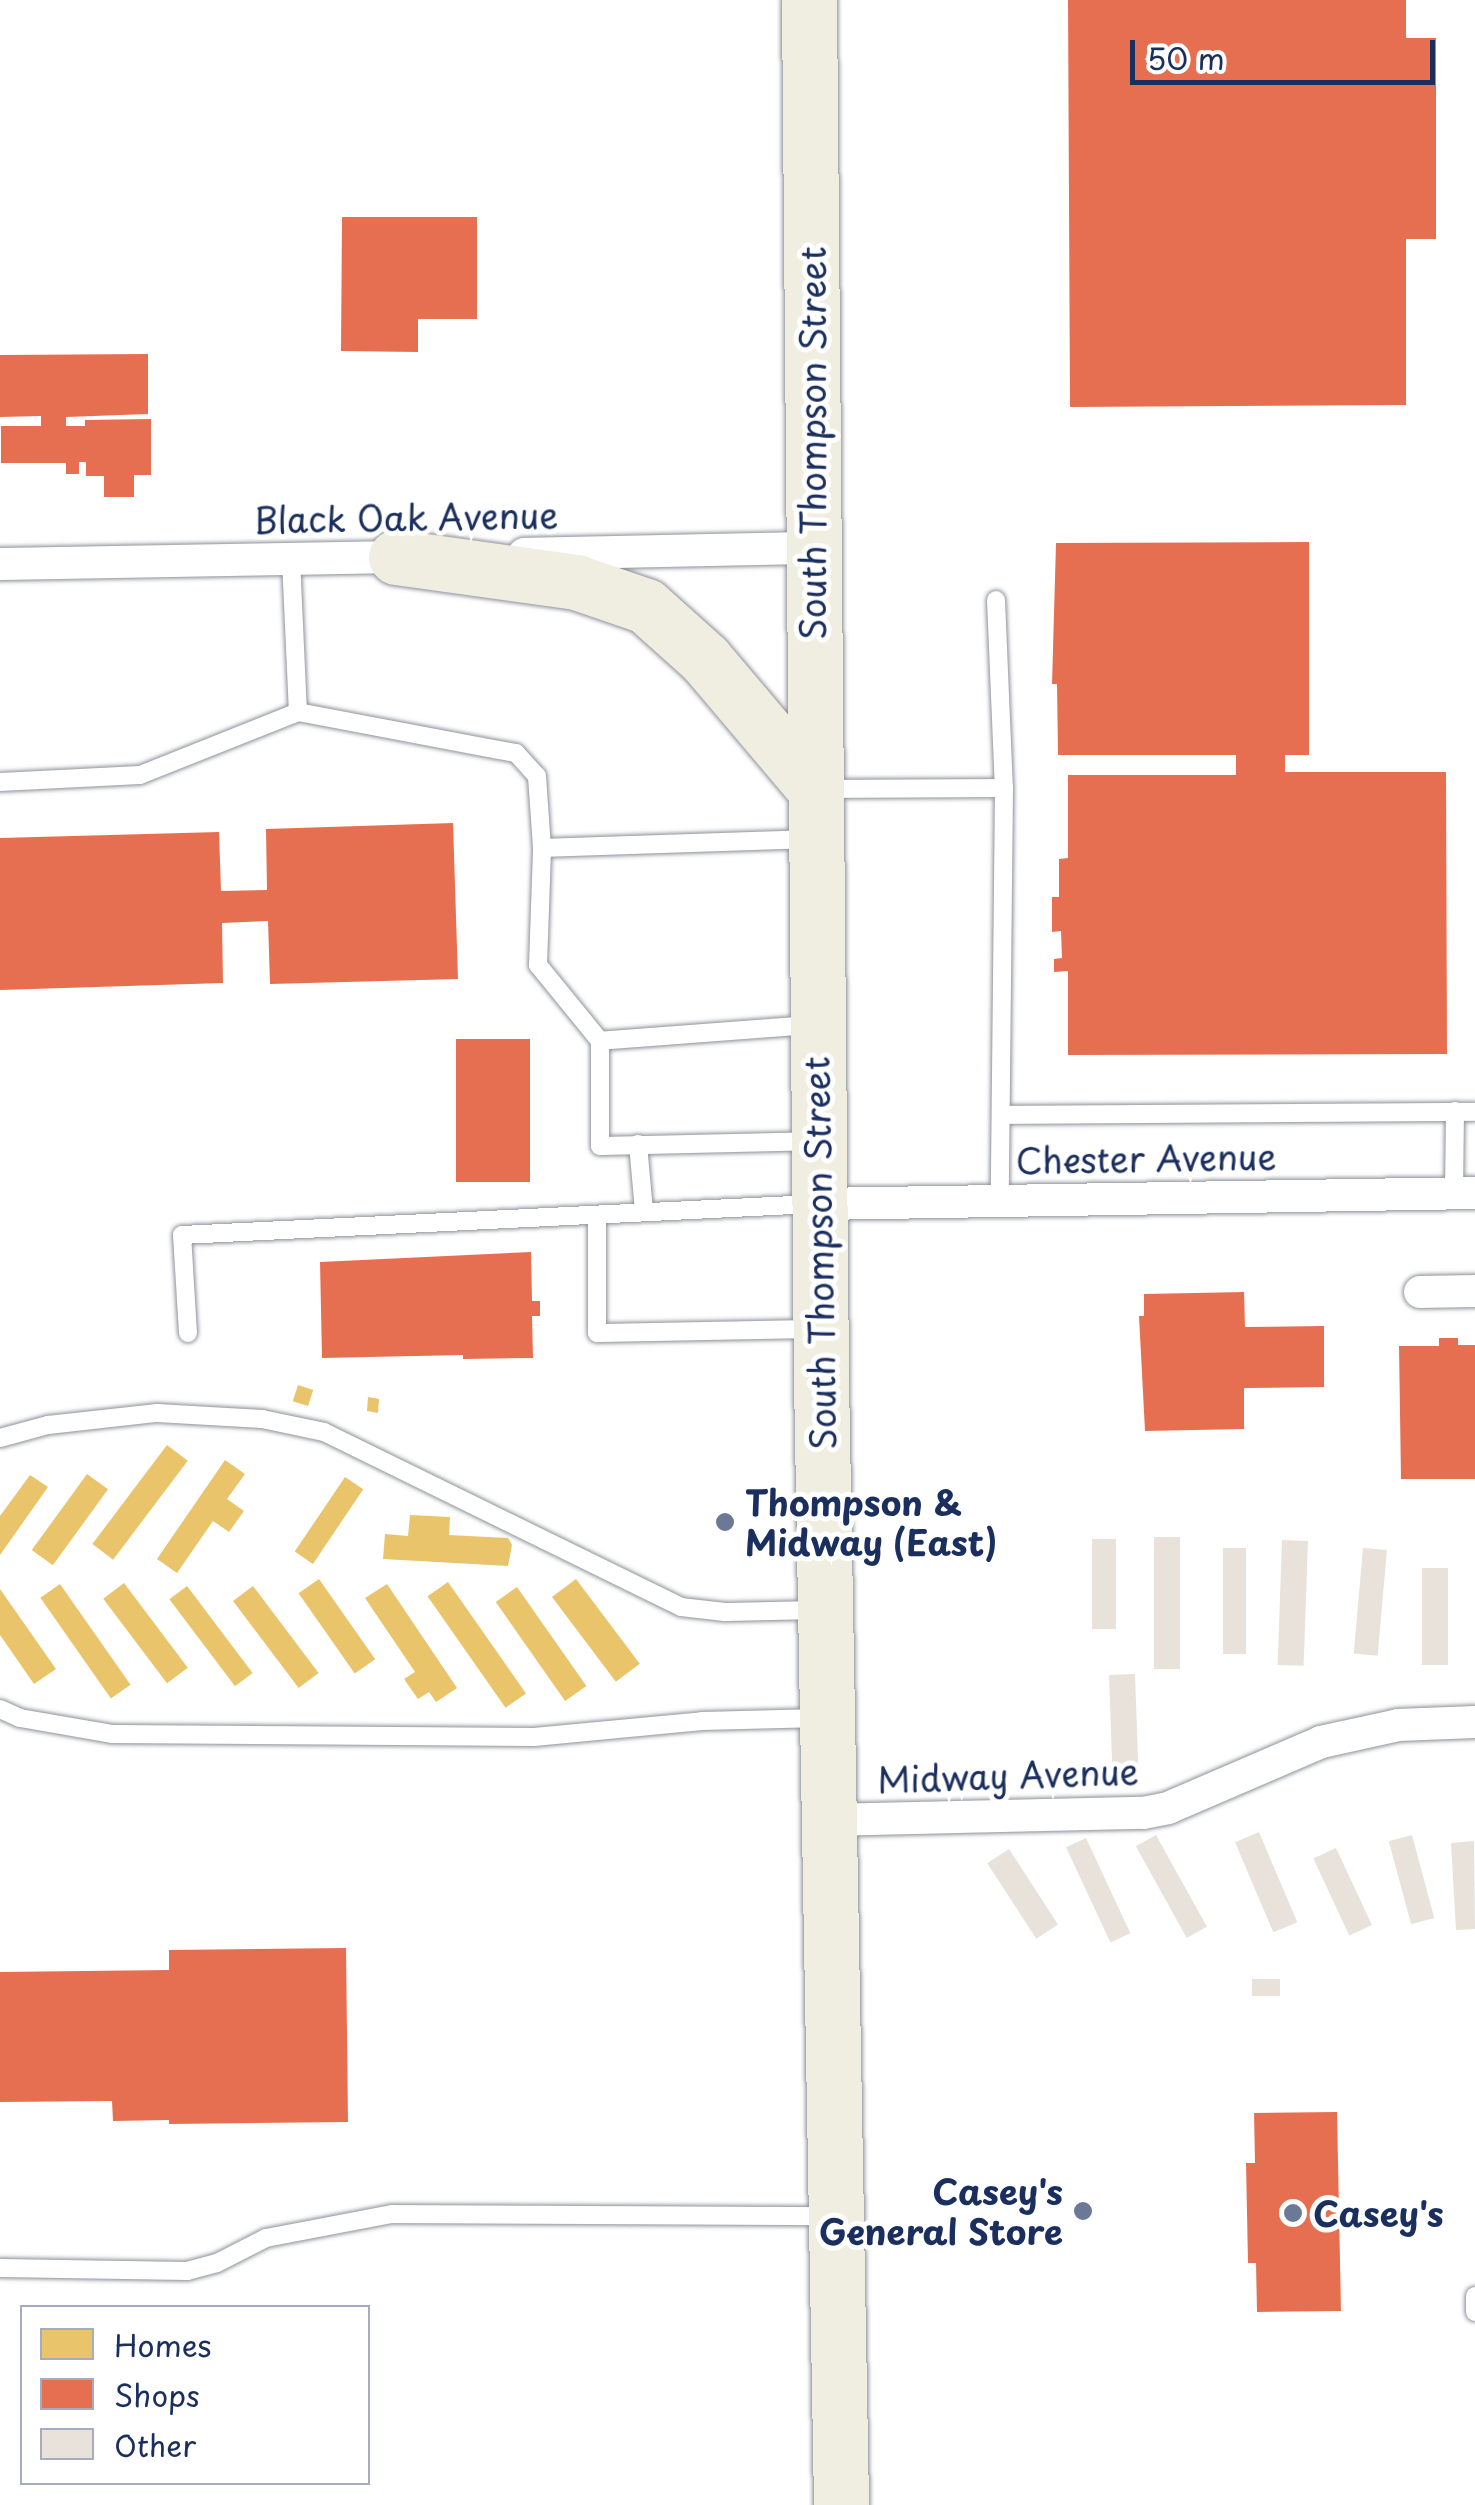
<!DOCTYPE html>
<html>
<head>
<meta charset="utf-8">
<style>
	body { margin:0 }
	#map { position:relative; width:1475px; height:2505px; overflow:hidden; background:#fff; font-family:"Playpen Sans",sans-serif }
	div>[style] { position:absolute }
	.homes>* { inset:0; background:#e9c46a; transform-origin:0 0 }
	.shops>* { inset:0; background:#e76f51; transform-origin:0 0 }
	.building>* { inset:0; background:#e8e2da; transform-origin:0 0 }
	.roads { filter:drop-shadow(0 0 2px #8e929a) drop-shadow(0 0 2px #8e929a) }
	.lane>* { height:18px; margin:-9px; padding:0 9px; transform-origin:9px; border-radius:9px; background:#fff }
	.street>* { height:32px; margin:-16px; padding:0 16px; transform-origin:16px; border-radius:16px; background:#fff }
	.highway>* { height:55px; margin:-27.5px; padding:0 27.5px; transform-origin:27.5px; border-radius:27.5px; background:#f0ede1 }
	.dots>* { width:28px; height:28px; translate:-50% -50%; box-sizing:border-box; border:5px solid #fff; border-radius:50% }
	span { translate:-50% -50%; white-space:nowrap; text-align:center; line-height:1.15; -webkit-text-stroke:10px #fff; paint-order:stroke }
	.street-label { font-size:35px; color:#1b2f5e }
	.poi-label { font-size:35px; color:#1b2f5e; font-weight:700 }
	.left { translate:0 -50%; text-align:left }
	.right { translate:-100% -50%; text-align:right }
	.legend { position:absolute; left:20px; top:2305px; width:350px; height:180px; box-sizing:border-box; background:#fff; border:2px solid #a4acbf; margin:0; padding:12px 18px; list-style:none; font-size:30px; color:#1b2f5e }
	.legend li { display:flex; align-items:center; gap:20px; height:50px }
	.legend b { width:50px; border:2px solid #a4acbf }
	.scale { position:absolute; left:1130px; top:40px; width:305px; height:45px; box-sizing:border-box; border:5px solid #1b2f5e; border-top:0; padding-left:12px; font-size:30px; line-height:35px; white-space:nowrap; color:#1b2f5e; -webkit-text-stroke:8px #fff; paint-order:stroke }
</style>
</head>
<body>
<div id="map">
	<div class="homes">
		<i style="left:298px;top:1385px;width:16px;height:17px;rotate:18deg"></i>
		<i style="clip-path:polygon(368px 1397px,379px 1399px,378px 1413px,367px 1411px)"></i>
		<i style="left:167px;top:1445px;width:26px;height:124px;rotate:37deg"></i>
		<i style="clip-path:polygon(225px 1460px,245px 1474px,227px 1499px,244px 1511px,229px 1532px,213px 1521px,177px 1573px,157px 1559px)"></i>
		<i style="left:87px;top:1474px;width:26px;height:94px;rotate:36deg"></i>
		<i style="clip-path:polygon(30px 1475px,48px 1487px,0 1555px,0 1516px)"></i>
		<i style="left:345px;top:1477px;width:22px;height:90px;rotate:34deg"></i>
		<i style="clip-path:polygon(410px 1515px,450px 1517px,449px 1535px,508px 1538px,512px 1545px,508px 1566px,383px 1559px,385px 1534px,408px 1536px)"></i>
		<i style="left:319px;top:1579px;width:98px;height:25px;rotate:55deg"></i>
		<i style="left:576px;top:1579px;width:106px;height:30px;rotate:53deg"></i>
		<i style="left:448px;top:1582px;width:136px;height:25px;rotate:55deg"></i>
		<i style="left:124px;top:1583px;width:106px;height:26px;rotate:53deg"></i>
		<i style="left:60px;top:1584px;width:123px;height:24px;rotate:55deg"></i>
		<i style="clip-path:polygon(387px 1584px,457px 1688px,436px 1702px,429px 1692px,418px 1699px,404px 1679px,415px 1672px,365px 1598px)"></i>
		<i style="left:187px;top:1586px;width:109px;height:22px;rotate:53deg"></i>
		<i style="left:253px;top:1586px;width:109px;height:25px;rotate:53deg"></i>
		<i style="left:517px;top:1587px;width:121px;height:26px;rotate:55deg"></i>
		<i style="clip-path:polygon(0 1589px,56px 1669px,34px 1684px,0 1635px)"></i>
	</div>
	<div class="shops">
		<i style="clip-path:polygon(1068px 0,1406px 0,1406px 38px,1436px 38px,1436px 239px,1406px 239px,1406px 405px,1070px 407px)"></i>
		<i style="clip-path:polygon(342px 217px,477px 217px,477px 319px,418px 319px,418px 352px,341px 351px)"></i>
		<i style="clip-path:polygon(148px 354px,148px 414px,66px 417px,66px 426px,85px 426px,85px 420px,151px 419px,151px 475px,134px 475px,134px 497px,104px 497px,104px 476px,86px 476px,86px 462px,79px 462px,79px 474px,66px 474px,66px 463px,1px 463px,1px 426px,41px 426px,41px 416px,0 417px,0 355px)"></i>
		<i style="clip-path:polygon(1309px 542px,1309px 755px,1285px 755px,1285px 772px,1446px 772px,1447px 1054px,1068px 1055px,1068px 971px,1054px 972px,1054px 959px,1062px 958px,1061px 931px,1052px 932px,1052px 897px,1059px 897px,1059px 859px,1068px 858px,1068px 775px,1236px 775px,1236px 755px,1058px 755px,1057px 684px,1052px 684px,1056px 543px)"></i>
		<i style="clip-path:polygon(453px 823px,458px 979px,270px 984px,268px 921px,222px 923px,223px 983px,0 990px,0 838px,219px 832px,221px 891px,267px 890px,266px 829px)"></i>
		<i style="left:530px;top:1039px;width:143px;height:74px;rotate:90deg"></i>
		<i style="clip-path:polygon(531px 1252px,532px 1301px,540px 1301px,540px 1316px,532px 1316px,533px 1358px,463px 1359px,463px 1355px,322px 1358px,320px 1262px)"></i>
		<i style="clip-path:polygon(1244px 1292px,1245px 1327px,1324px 1326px,1324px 1387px,1244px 1388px,1244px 1429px,1145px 1431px,1139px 1316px,1144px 1316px,1144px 1294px)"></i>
		<i style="clip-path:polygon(1439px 1338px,1458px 1338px,1458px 1345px,1475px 1345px,1475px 1479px,1401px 1479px,1399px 1346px,1439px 1346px)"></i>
		<i style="clip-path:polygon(346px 1948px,348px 2122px,169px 2124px,169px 2120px,113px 2121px,112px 2101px,0 2102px,0 1972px,169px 1970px,169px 1950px)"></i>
		<i style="clip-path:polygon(1337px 2112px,1341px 2311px,1257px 2312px,1256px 2263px,1248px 2263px,1246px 2163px,1255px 2163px,1254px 2113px)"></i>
	</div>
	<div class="building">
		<i style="left:1154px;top:1537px;width:26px;height:132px"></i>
		<i style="left:1092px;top:1539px;width:24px;height:90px"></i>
		<i style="left:1282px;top:1540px;width:26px;height:125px;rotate:2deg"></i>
		<i style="left:1223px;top:1548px;width:23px;height:106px"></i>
		<i style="left:1363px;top:1548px;width:24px;height:106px;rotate:5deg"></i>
		<i style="left:1422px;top:1568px;width:26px;height:97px"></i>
		<i style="left:1135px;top:1674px;width:99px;height:26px;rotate:88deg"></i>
		<i style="left:1259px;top:1832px;width:98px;height:26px;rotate:67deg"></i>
		<i style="left:1156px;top:1835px;width:105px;height:23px;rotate:61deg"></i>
		<i style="left:1412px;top:1835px;width:86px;height:24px;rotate:75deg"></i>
		<i style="left:1086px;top:1838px;width:105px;height:22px;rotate:65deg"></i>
		<i style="clip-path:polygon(1474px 1841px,1475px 1929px,1456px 1930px,1451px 1843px)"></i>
		<i style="left:1336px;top:1848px;width:85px;height:25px;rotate:65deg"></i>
		<i style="left:1009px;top:1849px;width:90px;height:26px;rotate:57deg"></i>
		<i style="left:1252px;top:1979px;width:28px;height:17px"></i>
	</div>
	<div class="roads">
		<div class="lane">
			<i style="left:291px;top:559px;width:153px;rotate:87.4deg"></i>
			<i style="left:996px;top:600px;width:188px;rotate:87.6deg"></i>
			<i style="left:0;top:782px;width:140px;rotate:-2.9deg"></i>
			<i style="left:140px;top:775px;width:170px;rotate:-21.7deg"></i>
			<i style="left:298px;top:712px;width:222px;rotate:10.7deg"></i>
			<i style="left:516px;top:753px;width:31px;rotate:48deg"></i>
			<i style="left:537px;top:776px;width:72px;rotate:86deg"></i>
			<i style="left:821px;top:789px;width:183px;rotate:-0.3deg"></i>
			<i style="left:1004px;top:788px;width:413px;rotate:90.6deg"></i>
			<i style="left:811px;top:1025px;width:212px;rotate:175.7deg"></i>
			<i style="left:600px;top:1041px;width:105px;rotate:90deg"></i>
			<i style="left:600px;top:1146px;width:213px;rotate:-1.3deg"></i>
			<i style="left:600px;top:1041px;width:98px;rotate:-129.2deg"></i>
			<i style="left:538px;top:965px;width:117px;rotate:-88deg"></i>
			<i style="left:542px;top:848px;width:269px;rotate:-1.9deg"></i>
			<i style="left:1001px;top:1115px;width:474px;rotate:-0.4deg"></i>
			<i style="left:638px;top:1144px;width:67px;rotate:84.9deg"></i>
			<i style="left:1454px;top:1193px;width:82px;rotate:-89.3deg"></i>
			<i style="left:597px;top:1215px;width:118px;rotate:90deg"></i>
			<i style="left:597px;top:1333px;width:217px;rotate:-1.1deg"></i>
			<i style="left:188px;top:1333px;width:98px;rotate:-93.5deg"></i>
			<i style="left:182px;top:1235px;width:632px;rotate:-2.81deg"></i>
			<i style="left:0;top:1438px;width:50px;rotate:-15.2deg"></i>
			<i style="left:48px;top:1425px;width:110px;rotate:-6.3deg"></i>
			<i style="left:157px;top:1413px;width:105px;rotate:3.3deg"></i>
			<i style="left:262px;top:1419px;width:63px;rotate:11.8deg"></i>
			<i style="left:324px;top:1432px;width:398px;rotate:26.1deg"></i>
			<i style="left:681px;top:1607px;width:44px;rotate:6.5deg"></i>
			<i style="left:725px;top:1612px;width:93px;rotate:-1.2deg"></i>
			<i style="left:0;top:1709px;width:22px;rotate:24deg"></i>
			<i style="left:20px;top:1718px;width:93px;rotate:9.9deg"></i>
			<i style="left:112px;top:1734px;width:143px;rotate:0.4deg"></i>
			<i style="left:255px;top:1735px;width:279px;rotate:0.4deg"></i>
			<i style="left:534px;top:1737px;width:169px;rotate:-5.4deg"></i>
			<i style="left:702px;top:1721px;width:119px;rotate:-1.4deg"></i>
			<i style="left:0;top:2268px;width:187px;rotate:0.9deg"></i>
			<i style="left:187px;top:2271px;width:31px;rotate:-15deg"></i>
			<i style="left:217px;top:2263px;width:55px;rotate:-27deg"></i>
			<i style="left:266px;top:2238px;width:128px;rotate:-10.8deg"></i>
			<i style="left:392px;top:2214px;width:438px;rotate:0.3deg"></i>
			<i style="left:1475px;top:2296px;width:16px;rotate:90deg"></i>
		</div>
		<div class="street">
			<i style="left:524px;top:554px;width:289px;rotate:-1.2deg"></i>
			<i style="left:0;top:564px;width:410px;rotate:-1deg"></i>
			<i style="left:819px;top:1204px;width:656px;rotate:-0.96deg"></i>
			<i style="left:1420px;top:1292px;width:55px;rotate:-1deg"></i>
			<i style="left:827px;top:1820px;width:316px;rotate:-1.3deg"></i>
			<i style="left:1143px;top:1813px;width:25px;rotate:-11deg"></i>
			<i style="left:1168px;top:1808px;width:167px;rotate:-23.3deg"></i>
			<i style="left:1321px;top:1742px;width:79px;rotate:-12.4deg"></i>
			<i style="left:1398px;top:1725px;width:77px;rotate:-2.2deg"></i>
		</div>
		<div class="highway">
			<i style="left:809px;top:0;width:1379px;rotate:89.5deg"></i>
			<i style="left:821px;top:1379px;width:1126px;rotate:88.98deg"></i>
			<i style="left:396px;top:557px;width:182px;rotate:7.9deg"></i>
			<i style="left:576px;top:582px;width:74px;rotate:18.9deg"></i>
			<i style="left:646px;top:606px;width:79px;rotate:41.9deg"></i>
			<i style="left:705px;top:659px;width:170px;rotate:49.8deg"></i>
		</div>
	</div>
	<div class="dots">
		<i style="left:725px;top:1522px;background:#6b7896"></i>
		<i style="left:1083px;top:2211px;background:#6b7896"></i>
		<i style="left:1293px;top:2213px;background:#6b7896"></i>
	</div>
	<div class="street-label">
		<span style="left:812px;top:443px;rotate:-90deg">South Thompson Street</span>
		<span style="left:406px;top:517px;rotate:-1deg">Black Oak Avenue</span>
		<span style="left:1146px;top:1158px;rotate:-1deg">Chester Avenue</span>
		<span style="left:819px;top:1253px;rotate:-91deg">South Thompson Street</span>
		<span style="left:1008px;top:1775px;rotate:-2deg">Midway Avenue</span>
	</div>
	<div class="poi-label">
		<span class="left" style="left:745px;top:1522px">Thompson &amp;<br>Midway (East)</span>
		<span class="right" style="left:1063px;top:2211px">Casey's<br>General Store</span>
		<span class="left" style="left:1313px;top:2213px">Casey's</span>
	</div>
	<ul class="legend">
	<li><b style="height:28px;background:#e9c46a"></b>Homes</li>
	<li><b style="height:28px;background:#e76f51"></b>Shops</li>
	<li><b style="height:28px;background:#e8e2da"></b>Other</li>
	</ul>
	<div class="scale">50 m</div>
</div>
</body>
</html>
